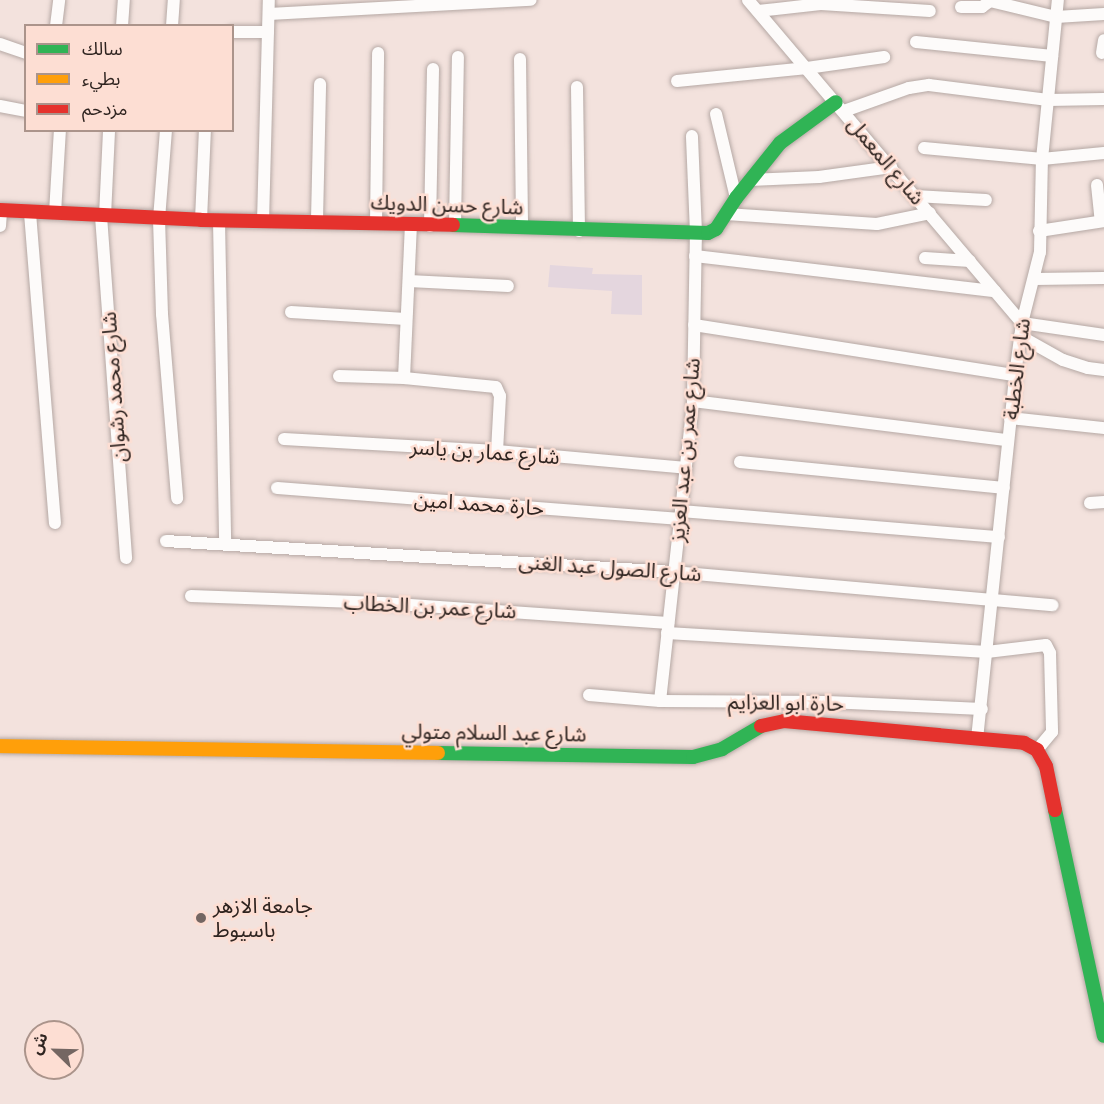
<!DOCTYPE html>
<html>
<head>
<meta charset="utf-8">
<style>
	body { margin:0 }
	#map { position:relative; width:1104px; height:1104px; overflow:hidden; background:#f3e2dd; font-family:"Zilla Slab","Noto Sans Arabic",serif }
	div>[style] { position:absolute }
	.building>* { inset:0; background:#e4d6de }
	.roads { filter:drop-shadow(0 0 2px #b5a8a4) drop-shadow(0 0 2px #b5a8a4) }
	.street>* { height:12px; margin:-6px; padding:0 6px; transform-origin:6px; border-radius:6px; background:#fdfbfa }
	.fast>* { height:14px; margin:-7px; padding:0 7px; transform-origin:7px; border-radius:7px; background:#30b455 }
	.slow>* { height:14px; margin:-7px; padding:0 7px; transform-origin:7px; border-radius:7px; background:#ff9f0a }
	.jam>* { height:14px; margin:-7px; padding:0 7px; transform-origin:7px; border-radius:7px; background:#e5322d }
	.dots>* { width:16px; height:16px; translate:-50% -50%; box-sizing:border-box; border:3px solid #fdded3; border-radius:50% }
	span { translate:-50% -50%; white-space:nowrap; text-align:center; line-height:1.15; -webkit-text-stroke:5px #fdded3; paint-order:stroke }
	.street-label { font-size:21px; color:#2f2420 }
	.poi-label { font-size:21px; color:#2f2420 }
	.left { translate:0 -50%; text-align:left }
	.legend { position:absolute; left:24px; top:24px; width:210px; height:108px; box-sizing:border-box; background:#fdded3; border:2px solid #ab948b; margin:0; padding:8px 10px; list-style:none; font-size:18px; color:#2f2420 }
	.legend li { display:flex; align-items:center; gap:12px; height:30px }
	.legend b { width:30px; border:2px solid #ab948b }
	.north { position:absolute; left:24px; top:1020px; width:60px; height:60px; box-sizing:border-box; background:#fdded3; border:2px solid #ab948b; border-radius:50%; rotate:293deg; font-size:16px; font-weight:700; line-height:24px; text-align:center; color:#2f2420 }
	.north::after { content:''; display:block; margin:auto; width:21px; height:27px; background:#746662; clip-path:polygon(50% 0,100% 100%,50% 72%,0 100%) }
</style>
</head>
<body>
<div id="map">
	<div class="building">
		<i style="clip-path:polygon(550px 265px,593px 268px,592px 274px,642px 275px,642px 315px,611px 314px,612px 291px,548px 287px)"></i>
	</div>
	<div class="roads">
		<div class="street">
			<i style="left:748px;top:0;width:424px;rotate:49.7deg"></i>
			<i style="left:1022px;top:323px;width:83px;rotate:8.3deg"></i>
			<i style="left:961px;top:7px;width:21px"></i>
			<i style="left:982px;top:7px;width:10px;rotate:-37deg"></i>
			<i style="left:990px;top:1px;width:68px;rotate:13.6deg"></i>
			<i style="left:1056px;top:17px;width:48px;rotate:-3.6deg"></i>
			<i style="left:758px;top:11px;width:63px;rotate:-6.3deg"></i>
			<i style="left:821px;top:4px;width:109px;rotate:3.7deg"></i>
			<i style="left:269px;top:14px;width:262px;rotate:-3.1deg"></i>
			<i style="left:56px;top:26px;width:26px;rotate:-83deg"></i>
			<i style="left:122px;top:26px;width:26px;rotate:-86deg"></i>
			<i style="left:172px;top:26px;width:26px;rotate:-86deg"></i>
			<i style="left:232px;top:32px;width:36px"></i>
			<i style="left:916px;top:42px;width:137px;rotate:5.9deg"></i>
			<i style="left:0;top:44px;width:28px;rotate:19deg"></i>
			<i style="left:1102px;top:53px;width:13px;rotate:-81deg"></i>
			<i style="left:520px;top:59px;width:169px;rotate:89.3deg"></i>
			<i style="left:677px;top:81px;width:131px;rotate:-5.7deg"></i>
			<i style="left:807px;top:68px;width:78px;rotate:-8.1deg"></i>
			<i style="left:577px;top:87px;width:144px;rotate:89.2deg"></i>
			<i style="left:0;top:106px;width:26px;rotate:11deg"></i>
			<i style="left:844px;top:111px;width:69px;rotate:-19.5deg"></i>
			<i style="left:909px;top:88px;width:20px;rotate:-9deg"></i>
			<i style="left:929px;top:85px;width:120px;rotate:7.2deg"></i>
			<i style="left:1048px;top:100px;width:56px;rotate:-1deg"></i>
			<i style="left:716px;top:114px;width:86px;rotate:76.6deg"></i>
			<i style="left:166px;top:130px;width:89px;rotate:94.5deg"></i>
			<i style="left:159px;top:219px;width:95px;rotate:88.2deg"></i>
			<i style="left:162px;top:314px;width:185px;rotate:85.3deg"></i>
			<i style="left:924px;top:148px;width:119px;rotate:5.3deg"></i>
			<i style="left:1042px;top:159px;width:62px;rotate:-5.5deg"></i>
			<i style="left:750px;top:180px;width:69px;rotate:-2.5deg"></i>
			<i style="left:819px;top:177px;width:73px;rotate:-7.9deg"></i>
			<i style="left:1097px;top:185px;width:36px;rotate:84deg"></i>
			<i style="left:915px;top:196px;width:71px;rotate:3.2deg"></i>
			<i style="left:30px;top:213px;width:311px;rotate:85.4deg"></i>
			<i style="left:55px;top:213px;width:83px;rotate:-86.6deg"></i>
			<i style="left:726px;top:214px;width:151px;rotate:3.8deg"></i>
			<i style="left:877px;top:224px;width:54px;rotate:-11.7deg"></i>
			<i style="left:101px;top:216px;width:343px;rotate:85.8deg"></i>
			<i style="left:105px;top:216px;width:86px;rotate:-87.3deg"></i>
			<i style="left:201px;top:220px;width:90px;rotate:-87.5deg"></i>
			<i style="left:317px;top:220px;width:136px;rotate:-88.7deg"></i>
			<i style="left:219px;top:221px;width:323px;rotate:88.9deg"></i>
			<i style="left:263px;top:222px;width:222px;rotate:-88.5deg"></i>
			<i style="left:376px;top:224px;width:171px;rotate:-89.3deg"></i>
			<i style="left:455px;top:225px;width:168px;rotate:-89deg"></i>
			<i style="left:0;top:226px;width:16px;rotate:-86deg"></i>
			<i style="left:430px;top:226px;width:157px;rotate:-88.9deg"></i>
			<i style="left:1039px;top:231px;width:66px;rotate:-8.7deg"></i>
			<i style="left:695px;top:256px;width:302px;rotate:6.7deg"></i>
			<i style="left:925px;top:258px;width:45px;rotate:3.8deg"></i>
			<i style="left:1035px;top:279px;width:69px;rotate:-0.8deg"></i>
			<i style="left:409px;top:281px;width:99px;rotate:2.9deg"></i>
			<i style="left:291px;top:312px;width:115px;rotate:3.5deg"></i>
			<i style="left:694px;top:325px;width:325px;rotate:8.9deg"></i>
			<i style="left:1020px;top:336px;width:49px;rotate:29.2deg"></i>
			<i style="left:1063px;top:360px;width:26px;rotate:18deg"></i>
			<i style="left:1088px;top:368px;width:16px;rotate:7deg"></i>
			<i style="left:339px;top:376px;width:65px;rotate:1.8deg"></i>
			<i style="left:404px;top:378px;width:92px;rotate:5.6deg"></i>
			<i style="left:496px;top:387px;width:10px;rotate:66deg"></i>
			<i style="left:500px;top:396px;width:55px;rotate:93.1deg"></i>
			<i style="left:404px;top:378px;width:153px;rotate:-87.4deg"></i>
			<i style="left:693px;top:401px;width:317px;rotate:7.1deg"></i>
			<i style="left:1010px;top:418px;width:95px;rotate:6.1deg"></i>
			<i style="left:284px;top:439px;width:213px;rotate:3.2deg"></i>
			<i style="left:497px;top:451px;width:190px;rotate:5.1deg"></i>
			<i style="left:740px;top:462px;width:265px;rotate:5.6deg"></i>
			<i style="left:277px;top:488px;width:405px;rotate:4.4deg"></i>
			<i style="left:1090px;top:503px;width:14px;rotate:-4deg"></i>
			<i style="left:681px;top:511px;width:319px;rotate:4.7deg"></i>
			<i style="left:166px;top:541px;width:508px;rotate:3.5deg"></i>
			<i style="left:673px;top:572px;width:381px;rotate:5deg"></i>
			<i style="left:191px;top:596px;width:191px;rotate:2.1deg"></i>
			<i style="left:382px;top:603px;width:287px;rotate:4deg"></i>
			<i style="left:667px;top:633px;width:321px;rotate:3.4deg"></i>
			<i style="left:987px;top:652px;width:59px;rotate:-6.8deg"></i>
			<i style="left:1046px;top:645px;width:9px;rotate:63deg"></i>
			<i style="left:1050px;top:653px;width:79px;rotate:88.5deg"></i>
			<i style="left:1052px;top:732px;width:23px;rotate:130deg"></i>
			<i style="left:589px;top:695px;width:71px;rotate:4.8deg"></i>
			<i style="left:660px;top:701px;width:168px;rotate:0.3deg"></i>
			<i style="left:828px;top:702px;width:154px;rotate:2.6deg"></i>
			<i style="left:660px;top:701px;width:302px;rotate:-83.7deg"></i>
			<i style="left:693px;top:401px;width:168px;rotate:-89deg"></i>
			<i style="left:696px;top:233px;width:97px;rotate:-92.4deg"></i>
			<i style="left:977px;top:739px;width:366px;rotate:-84deg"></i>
			<i style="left:1015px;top:375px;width:52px;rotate:-82.3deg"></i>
			<i style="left:1022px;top:323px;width:73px;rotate:-75.8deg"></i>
			<i style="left:1040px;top:252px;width:93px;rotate:-88.8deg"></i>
			<i style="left:1042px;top:159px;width:160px;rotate:-84.3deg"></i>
		</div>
		<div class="fast">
			<i style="left:453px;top:225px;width:255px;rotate:1.8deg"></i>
			<i style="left:708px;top:233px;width:9px;rotate:-27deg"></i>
			<i style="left:716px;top:229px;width:37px;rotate:-57deg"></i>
			<i style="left:736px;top:198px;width:70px;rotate:-51.3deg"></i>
			<i style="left:780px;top:143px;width:69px;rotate:-36.2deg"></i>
			<i style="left:438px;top:753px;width:255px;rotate:0.9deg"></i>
			<i style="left:693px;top:757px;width:30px;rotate:-15deg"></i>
			<i style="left:722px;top:749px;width:45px;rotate:-30.5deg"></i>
			<i style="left:1055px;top:810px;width:231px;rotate:77.8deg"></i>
		</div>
		<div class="slow">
			<i style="left:0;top:746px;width:438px;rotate:0.9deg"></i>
		</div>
		<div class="jam">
			<i style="left:0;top:210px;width:201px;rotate:2.8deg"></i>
			<i style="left:201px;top:220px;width:252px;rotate:1.1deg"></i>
			<i style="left:761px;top:726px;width:24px;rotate:-12deg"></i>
			<i style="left:784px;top:721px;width:241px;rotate:5.2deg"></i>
			<i style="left:1024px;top:743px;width:15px;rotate:28deg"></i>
			<i style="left:1037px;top:750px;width:18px;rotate:61deg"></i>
			<i style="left:1046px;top:766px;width:45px;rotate:78.4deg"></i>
		</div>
	</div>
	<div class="dots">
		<i style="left:201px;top:918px;background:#746662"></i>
	</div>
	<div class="street-label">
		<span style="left:886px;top:161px;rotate:50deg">شارع المعمل</span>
		<span style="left:447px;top:205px;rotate:2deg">شارع حسن الدويك</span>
		<span style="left:1017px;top:369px;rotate:-83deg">شارع الخطبة</span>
		<span style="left:114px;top:387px;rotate:-94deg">شارع محمد رشوان</span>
		<span style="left:685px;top:450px;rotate:-85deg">شارع عمر بن عبد العزيز</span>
		<span style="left:485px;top:452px;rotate:4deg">شارع عمار بن ياسر</span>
		<span style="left:479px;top:504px;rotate:4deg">حارة محمد امين</span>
		<span style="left:610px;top:568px;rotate:4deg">شارع الصول عبد الغنى</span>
		<span style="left:430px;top:607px;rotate:3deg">شارع عمر بن الخطاب</span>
		<span style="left:786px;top:703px;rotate:1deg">حارة ابو العزايم</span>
		<span style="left:494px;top:733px;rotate:1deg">شارع عبد السلام متولي</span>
	</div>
	<div class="poi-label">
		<span class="left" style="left:213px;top:918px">جامعة الازهر<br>باسيوط</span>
	</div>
	<ul class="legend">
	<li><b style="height:8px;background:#30b455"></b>سالك</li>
	<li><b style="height:8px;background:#ff9f0a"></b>بطيء</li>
	<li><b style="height:8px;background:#e5322d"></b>مزدحم</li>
	</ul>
	<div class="north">ش</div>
</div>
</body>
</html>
